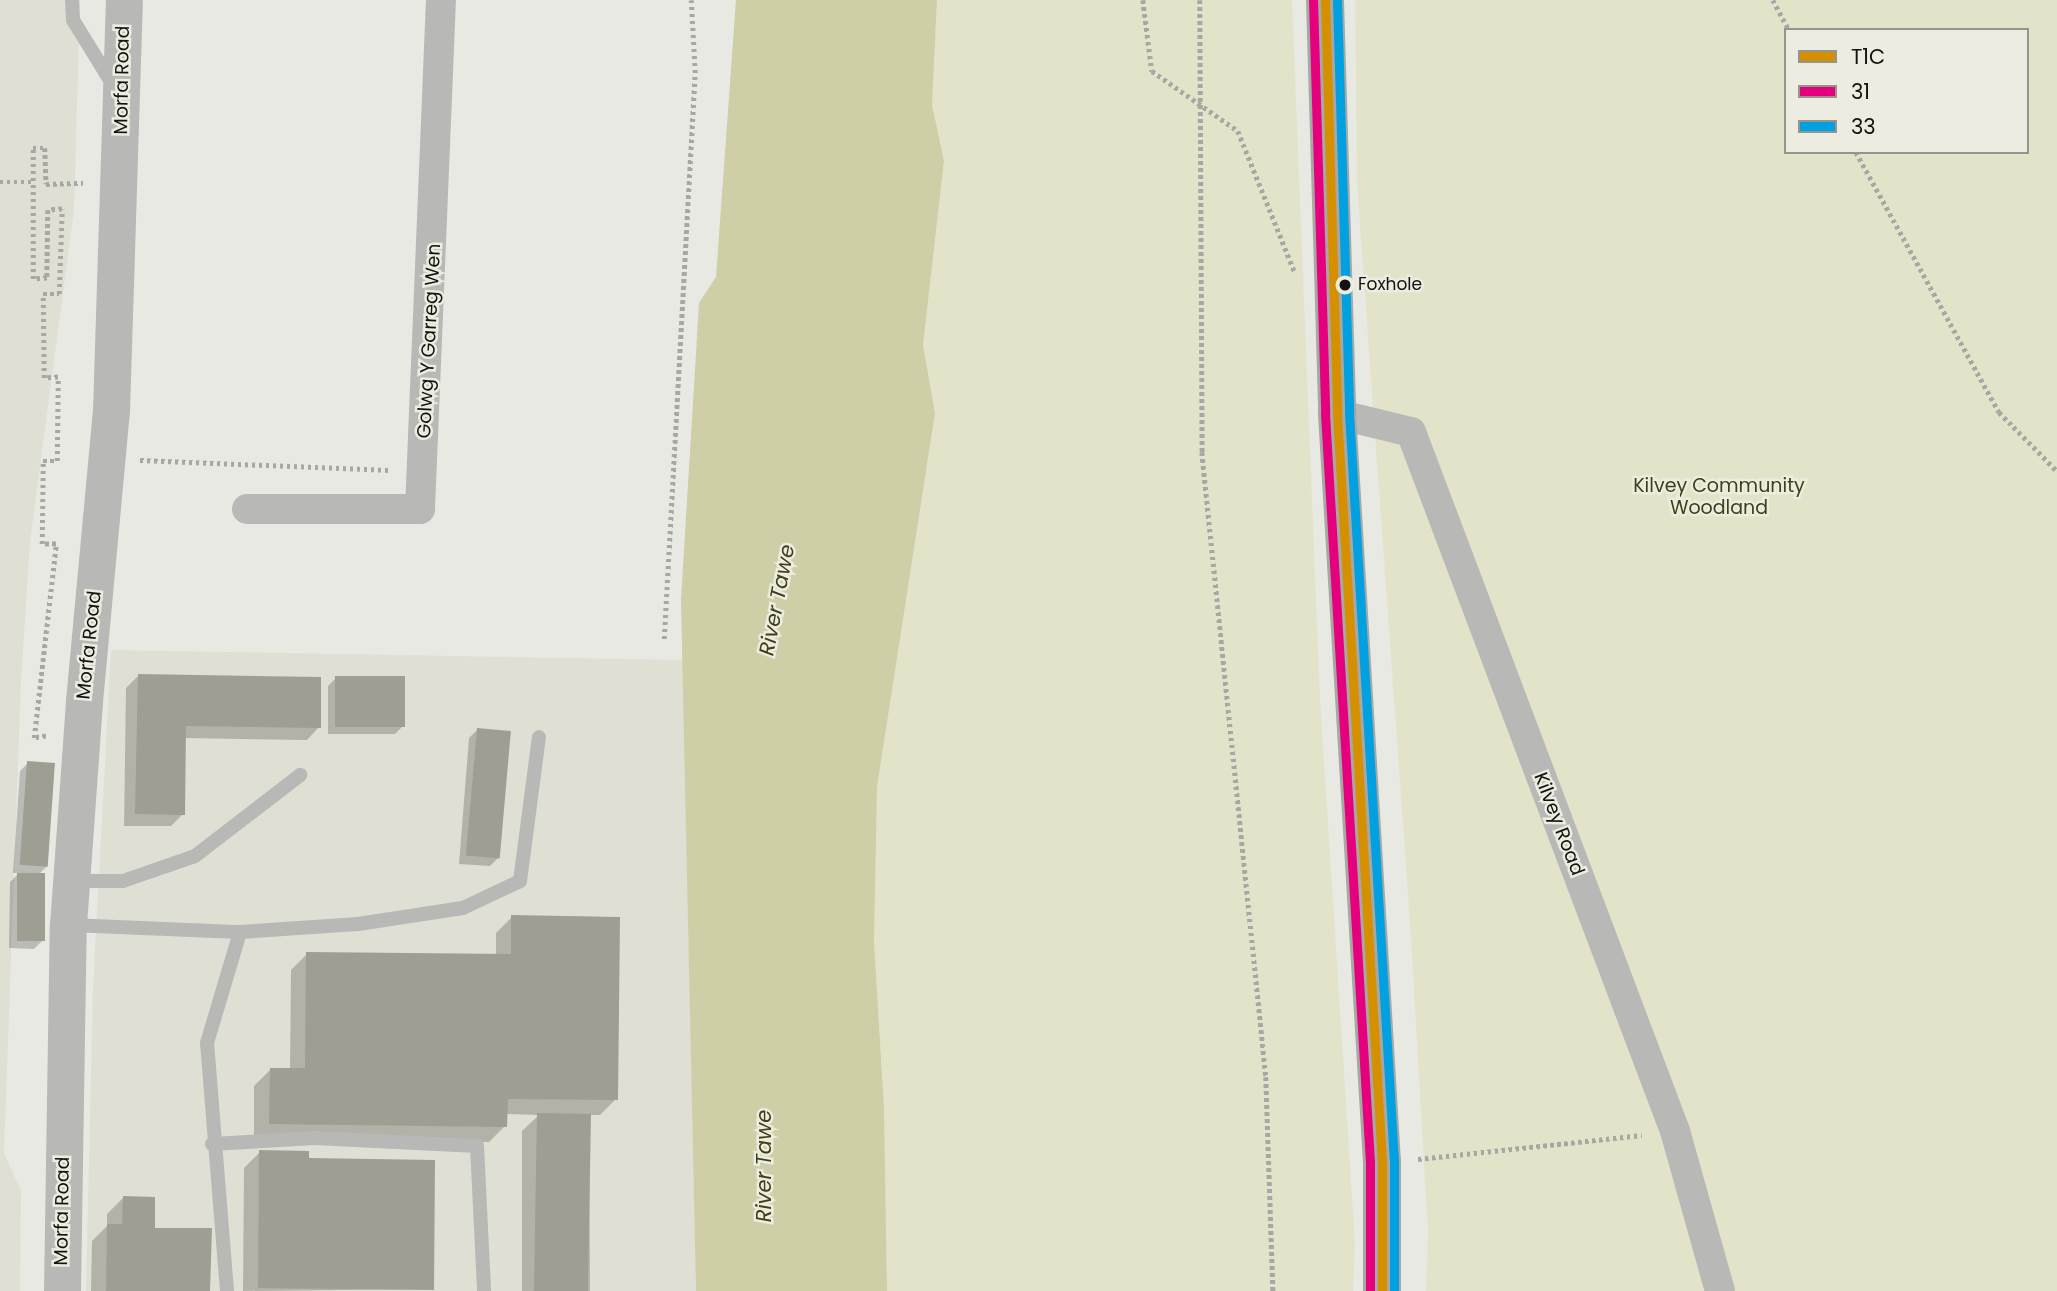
<!DOCTYPE html>
<html>
<head>
<meta charset="utf-8">
<style>
	body { margin:0 }
	#map { position:relative; width:2057px; height:1291px; overflow:hidden; background:#e9e9e4; font-family:Poppins,sans-serif }
	div>[style] { position:absolute }
	.built>* { inset:0; background:#dfdfd3 }
	.green>* { inset:0; background:#e3e3c9 }
	.water>* { inset:0; background:#cecea7 }
	.shadow>* { inset:0; background:#0003 }
	.building>* { inset:0; background:#9e9e92; transform-origin:0 0 }
	.path>* { height:4.5px; margin-top:-2.25px; transform-origin:0; background:repeating-linear-gradient(90deg,#a7a7a4 0 3.5px,transparent 0 7px) }
	.service>* { height:14px; margin:-7px; padding:0 7px; transform-origin:7px; border-radius:7px; background:#b8b8b6 }
	.minor>* { height:30px; margin:-15px; padding:0 15px; transform-origin:15px; border-radius:15px; background:#b8b8b6 }
	.tertiary>* { height:37px; margin:-18.5px; padding:0 18.5px; transform-origin:18.5px; border-radius:18.5px; background:#b8b8b6 }
	.primary>* { height:38px; margin:-19px; padding:0 19px; transform-origin:19px; border-radius:19px; background:#a7a7a4 }
	.path-bridge>* { height:4.5px; margin-top:-2.25px; transform-origin:0; background:repeating-linear-gradient(90deg,#a7a7a4 0 3.5px,transparent 0 7px) }
	.bus-1>* { height:9px; margin:-4.5px; padding:0 4.5px; transform-origin:4.5px; border-radius:4.5px; background:#d59002 }
	.bus-2>* { height:9px; margin:-4.5px; padding:0 4.5px; transform-origin:4.5px; border-radius:4.5px; background:#e5007d }
	.bus-3>* { height:9px; margin:-4.5px; padding:0 4.5px; transform-origin:4.5px; border-radius:4.5px; background:#00a0e1 }
	.dots>* { width:19px; height:19px; translate:-50% -50%; box-sizing:border-box; border:4px solid #ecece1; border-radius:50% }
	span { translate:-50% -50%; white-space:nowrap; text-align:center; line-height:1.15; -webkit-text-stroke:5px #ecece1; paint-order:stroke }
	.bus-label { font-size:17px; color:#131310 }
	.left { translate:0 -50%; text-align:left }
	.street-label { font-size:19px; color:#131310 }
	.park-label { font-size:19px; color:#403f15 }
	.water-label { font-size:21px; color:#3f3e14; font-style:italic }
	.legend { position:absolute; left:1784px; top:28px; width:245px; height:126px; box-sizing:border-box; background:#ecece1; border:2px solid #95958d; margin:0; padding:9px 12px; list-style:none; font-size:21px; color:#131310 }
	.legend li { display:flex; align-items:center; gap:14px; height:35px }
	.legend b { width:35px; border:2px solid #95958d }
</style>
</head>
<body>
<div id="map">
	<div class="built">
		<i style="clip-path:polygon(0 0,80px 0,74px 210px,30px 542px,21px 680px,4px 1153px,21px 1191px,20px 1291px,0 1291px)"></i>
		<i style="clip-path:polygon(111px 650px,683px 660px,696px 1291px,86px 1291px,93px 988px)"></i>
	</div>
	<div class="green">
		<i style="clip-path:polygon(937px 0,1292px 0,1320px 699px,1355px 1243px,1353px 1291px,887px 1291px,884px 1107px,874px 943px,877px 787px,935px 413px,923px 345px,944px 161px,932px 105px)"></i>
		<i style="clip-path:polygon(evenodd,1355px 0,2057px 0,2057px 1291px,1426px 1291px,1428px 1232px,1410px 922px,1357px 183px,1355px 0,1786px 30px,2027px 30px,2027px 152px,1786px 152px,1786px 30px)"></i>
	</div>
	<div class="water">
		<i style="clip-path:polygon(736px 0,937px 0,932px 105px,944px 161px,923px 345px,935px 413px,877px 787px,874px 942px,884px 1107px,887px 1291px,696px 1291px,681px 600px,699px 303px,716px 277px)"></i>
	</div>
	<div class="shadow">
		<i style="clip-path:polygon(138px 676px,319px 727px,307px 740px,184px 738px,183px 814px,171px 826px,124px 826px,126px 688px)"></i>
		<i style="clip-path:polygon(336px 678px,403px 726px,395px 734px,328px 734px,328px 686px)"></i>
		<i style="clip-path:polygon(477px 730px,498px 858px,490px 866px,459px 864px,469px 738px)"></i>
		<i style="clip-path:polygon(28px 763px,47px 866px,38px 875px,42px 941px,34px 949px,9px 948px,10px 882px,19px 873px,13px 873px,20px 771px)"></i>
		<i style="clip-path:polygon(512px 917px,616px 1099px,600px 1115px,589px 1115px,590px 1291px,522px 1291px,522px 1131px,539px 1115px,506px 1114px,505px 1126px,489px 1142px,254px 1139px,254px 1086px,270px 1070px,290px 1070px,291px 970px,307px 954px,496px 956px,496px 933px)"></i>
		<i style="clip-path:polygon(260px 1152px,307px 1160px,432px 1289px,243px 1291px,244px 1168px)"></i>
		<i style="clip-path:polygon(123px 1198px,153px 1229px,209px 1291px,91px 1291px,92px 1241px,107px 1226px,107px 1214px)"></i>
	</div>
	<div class="building">
		<i style="clip-path:polygon(138px 674px,321px 677px,321px 728px,186px 726px,185px 815px,135px 814px)"></i>
		<i style="left:335px;top:676px;width:70px;height:51px"></i>
		<i style="left:477px;top:728px;width:34px;height:128px;rotate:5deg"></i>
		<i style="left:27px;top:761px;width:28px;height:104px;rotate:4deg"></i>
		<i style="left:17px;top:873px;width:28px;height:68px"></i>
		<i style="clip-path:polygon(511px 915px,620px 917px,618px 1100px,508px 1099px,507px 1127px,269px 1124px,270px 1068px,305px 1068px,306px 952px,511px 954px)"></i>
		<i style="left:537px;top:1113px;width:54px;height:178px;rotate:1deg"></i>
		<i style="clip-path:polygon(259px 1150px,309px 1151px,309px 1158px,435px 1160px,434px 1290px,258px 1288px)"></i>
		<i style="clip-path:polygon(123px 1196px,155px 1197px,155px 1228px,212px 1228px,210px 1291px,106px 1291px,107px 1224px,122px 1224px)"></i>
	</div>
	<div class="path">
		<i style="left:1143px;top:0;width:72px;rotate:82.8deg"></i>
		<i style="left:1200px;top:0;width:452px;rotate:89.7deg"></i>
		<i style="left:1202px;top:452px;width:628px;rotate:84.15deg"></i>
		<i style="left:1266px;top:1077px;width:214px;rotate:88.1deg"></i>
		<i style="left:1773px;top:0;width:34px;rotate:62deg"></i>
		<i style="left:1238px;top:131px;width:153px;rotate:68.1deg"></i>
		<i style="left:1856px;top:152px;width:297px;rotate:61.2deg"></i>
		<i style="left:1999px;top:412px;width:83px;rotate:45.5deg"></i>
		<i style="left:0;top:182px;width:33px"></i>
		<i style="left:140px;top:460px;width:250px;rotate:2.3deg"></i>
		<i style="left:664px;top:639px;width:567px;rotate:-86.87deg"></i>
		<i style="left:695px;top:73px;width:73px;rotate:-93.1deg"></i>
		<i style="left:46px;top:736px;width:12px;rotate:171deg"></i>
		<i style="left:34px;top:738px;width:195px;rotate:-83.5deg"></i>
		<i style="left:56px;top:544px;width:14px;rotate:180deg"></i>
		<i style="left:42px;top:544px;width:83px;rotate:-89.3deg"></i>
		<i style="left:43px;top:461px;width:14px"></i>
		<i style="left:57px;top:461px;width:84px;rotate:-89.3deg"></i>
		<i style="left:58px;top:377px;width:14px;rotate:176deg"></i>
		<i style="left:44px;top:378px;width:84px;rotate:-90.7deg"></i>
		<i style="left:43px;top:294px;width:16px"></i>
		<i style="left:59px;top:294px;width:85px;rotate:-88deg"></i>
		<i style="left:62px;top:209px;width:14px;rotate:176deg"></i>
		<i style="left:48px;top:210px;width:68px;rotate:90.8deg"></i>
		<i style="left:47px;top:278px;width:14px;rotate:176deg"></i>
		<i style="left:33px;top:279px;width:131px;rotate:-90deg"></i>
		<i style="left:33px;top:148px;width:12px"></i>
		<i style="left:45px;top:148px;width:36px;rotate:88deg"></i>
		<i style="left:46px;top:184px;width:37px;rotate:-2deg"></i>
		<i style="left:1418px;top:1159px;width:225px;rotate:-6.1deg"></i>
	</div>
	<div class="service">
		<i style="left:72px;top:0;width:20px;rotate:87deg"></i>
		<i style="left:73px;top:20px;width:76px;rotate:58.4deg"></i>
		<i style="left:73px;top:881px;width:50px"></i>
		<i style="left:123px;top:881px;width:76px;rotate:-19.1deg"></i>
		<i style="left:195px;top:856px;width:133px;rotate:-37.6deg"></i>
		<i style="left:70px;top:925px;width:170px;rotate:2.4deg"></i>
		<i style="left:212px;top:1144px;width:103px;rotate:-3.3deg"></i>
		<i style="left:315px;top:1138px;width:162px;rotate:2.8deg"></i>
		<i style="left:477px;top:1146px;width:145px;rotate:87.2deg"></i>
		<i style="left:227px;top:1291px;width:249px;rotate:-94.6deg"></i>
		<i style="left:207px;top:1043px;width:116px;rotate:-73.4deg"></i>
		<i style="left:240px;top:932px;width:118px;rotate:-3.9deg"></i>
		<i style="left:358px;top:924px;width:106px;rotate:-8.7deg"></i>
		<i style="left:463px;top:908px;width:63px;rotate:-25.3deg"></i>
		<i style="left:520px;top:881px;width:145px;rotate:-82.5deg"></i>
	</div>
	<div class="minor">
		<i style="left:1337px;top:414px;width:76px;rotate:13.7deg"></i>
		<i style="left:1411px;top:432px;width:747px;rotate:69.31deg"></i>
		<i style="left:1675px;top:1131px;width:166px;rotate:74.3deg"></i>
		<i style="left:247px;top:509px;width:173px"></i>
		<i style="left:420px;top:509px;width:509px;rotate:-87.64deg"></i>
	</div>
	<div class="tertiary">
		<i style="left:62px;top:1291px;width:366px;rotate:-89.1deg"></i>
		<i style="left:68px;top:925px;width:225px;rotate:-85.9deg"></i>
		<i style="left:84px;top:701px;width:291px;rotate:-84.7deg"></i>
		<i style="left:111px;top:411px;width:411px;rotate:-88.2deg"></i>
	</div>
	<div class="primary">
		<i style="left:1325px;top:0;width:414px;rotate:88.3deg"></i>
		<i style="left:1337px;top:414px;width:749px;rotate:86.56deg"></i>
		<i style="left:1382px;top:1162px;width:129px;rotate:90deg"></i>
	</div>
	<div class="path-bridge">
		<i style="left:1152px;top:71px;width:105px;rotate:34.9deg"></i>
	</div>
	<div class="bus-1">
		<i style="left:1325px;top:0;width:414px;rotate:88.3deg"></i>
		<i style="left:1337px;top:414px;width:749px;rotate:86.56deg"></i>
		<i style="left:1382px;top:1162px;width:129px;rotate:90deg"></i>
	</div>
	<div class="bus-2">
		<i style="left:1313px;top:0;width:414px;rotate:88.3deg"></i>
		<i style="left:1325px;top:414px;width:749px;rotate:86.56deg"></i>
		<i style="left:1370px;top:1162px;width:129px;rotate:90deg"></i>
	</div>
	<div class="bus-3">
		<i style="left:1337px;top:0;width:413px;rotate:88.3deg"></i>
		<i style="left:1349px;top:413px;width:749px;rotate:86.56deg"></i>
		<i style="left:1394px;top:1161px;width:130px;rotate:90deg"></i>
	</div>
	<div class="dots">
		<i style="left:1345px;top:285px;background:#131310"></i>
	</div>
	<div class="bus-label">
		<span class="left" style="left:1358px;top:285px">Foxhole</span>
	</div>
	<div class="street-label">
		<span style="left:122px;top:80px;rotate:-89deg">Morfa Road</span>
		<span style="left:429px;top:341px;rotate:-87deg">Golwg Y Garreg Wen</span>
		<span style="left:89px;top:645px;rotate:-84deg">Morfa Road</span>
		<span style="left:1559px;top:824px;rotate:69deg">Kilvey Road</span>
		<span style="left:62px;top:1211px;rotate:-89deg">Morfa Road</span>
	</div>
	<div class="park-label">
		<span style="left:1719px;top:497px">Kilvey Community<br>Woodland</span>
	</div>
	<div class="water-label">
		<span style="left:777px;top:600px;rotate:-79deg">River Tawe</span>
		<span style="left:764px;top:1166px;rotate:-90deg">River Tawe</span>
	</div>
	<ul class="legend">
	<li><b style="height:9px;background:#d59002"></b>T1C</li>
	<li><b style="height:9px;background:#e5007d"></b>31</li>
	<li><b style="height:9px;background:#00a0e1"></b>33</li>
	</ul>
</div>
</body>
</html>
